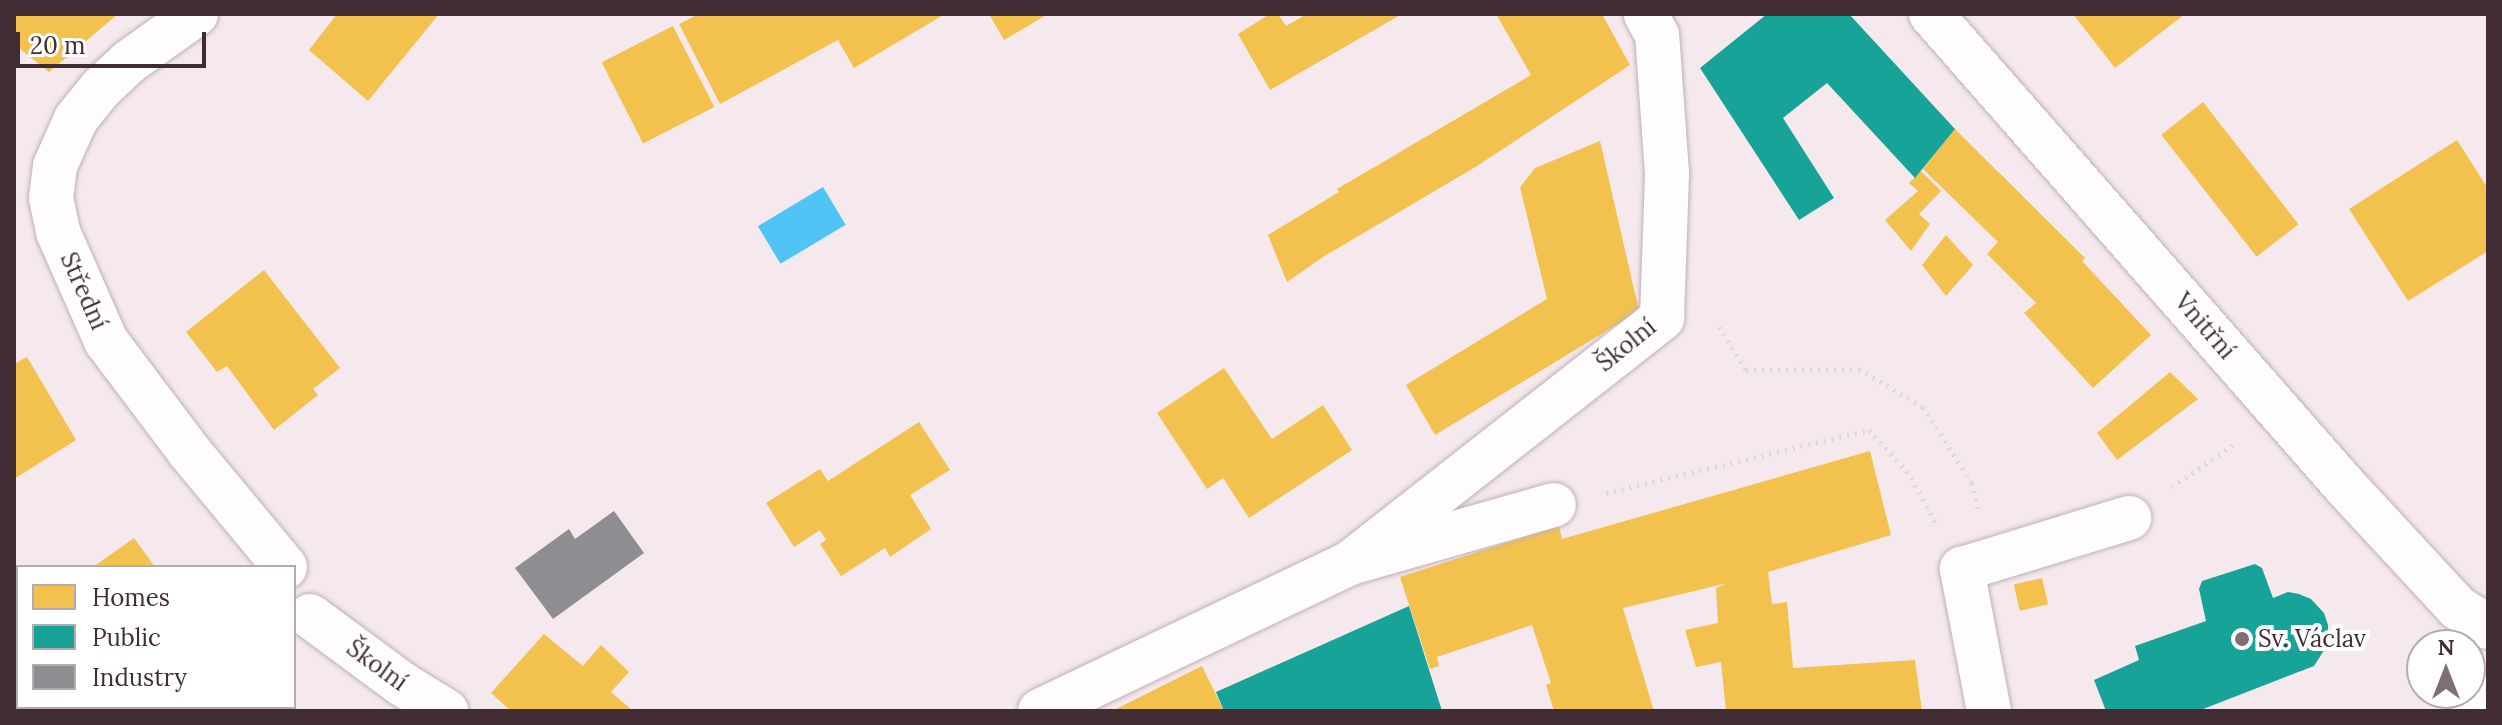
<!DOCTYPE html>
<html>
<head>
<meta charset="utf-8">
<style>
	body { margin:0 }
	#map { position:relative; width:2502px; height:725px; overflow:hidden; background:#f6e9ed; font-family:Lora,serif }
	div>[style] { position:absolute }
	.water>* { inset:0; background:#4fc4f5; transform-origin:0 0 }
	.homes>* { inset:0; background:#f2c14e; transform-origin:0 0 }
	.public>* { inset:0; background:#17a398 }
	.industry>* { inset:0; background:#8d8d92 }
	.path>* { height:5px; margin-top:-2.5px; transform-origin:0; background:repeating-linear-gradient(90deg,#dcd9da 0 2px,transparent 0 8px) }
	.roads { filter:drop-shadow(0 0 2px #bfb0b5) drop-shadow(0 0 2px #bfb0b5) }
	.minor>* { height:44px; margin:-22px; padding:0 22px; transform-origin:22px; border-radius:22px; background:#fefcfc }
	.dots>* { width:22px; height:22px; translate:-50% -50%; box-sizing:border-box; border:4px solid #fff; border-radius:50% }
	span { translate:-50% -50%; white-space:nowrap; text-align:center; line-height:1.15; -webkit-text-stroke:8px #fff; paint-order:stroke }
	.street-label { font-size:24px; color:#412c34 }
	.poi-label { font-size:24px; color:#412c34 }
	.left { translate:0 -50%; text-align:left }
	.frame { position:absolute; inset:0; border:16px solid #412c34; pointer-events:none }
	.legend { position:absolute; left:16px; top:565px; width:280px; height:144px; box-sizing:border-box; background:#fff; border:2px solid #b3abae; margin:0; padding:10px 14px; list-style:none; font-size:24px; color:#412c34 }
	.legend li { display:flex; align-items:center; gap:16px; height:40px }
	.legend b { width:40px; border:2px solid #b3abae }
	.north { position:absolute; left:2406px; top:629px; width:80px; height:80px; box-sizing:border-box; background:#fff; border:2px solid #b3abae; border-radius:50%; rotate:0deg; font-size:22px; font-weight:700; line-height:32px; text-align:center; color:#412c34 }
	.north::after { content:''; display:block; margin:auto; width:28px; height:36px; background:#806e75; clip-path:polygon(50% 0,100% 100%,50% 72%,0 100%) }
	.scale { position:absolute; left:16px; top:32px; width:190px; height:36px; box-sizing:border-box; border:4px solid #412c34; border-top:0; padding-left:10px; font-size:24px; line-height:28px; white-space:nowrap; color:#412c34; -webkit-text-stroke:6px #fff; paint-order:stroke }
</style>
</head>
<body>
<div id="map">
	<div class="water">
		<i style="left:823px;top:187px;width:44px;height:76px;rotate:59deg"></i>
	</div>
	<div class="homes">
		<i style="clip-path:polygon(14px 14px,118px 14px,49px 72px,14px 44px)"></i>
		<i style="clip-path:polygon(337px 14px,439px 14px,368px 101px,309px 50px)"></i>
		<i style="clip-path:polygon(699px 14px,945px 14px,854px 68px,838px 40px,720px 104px,679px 24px)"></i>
		<i style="clip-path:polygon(989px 14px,1048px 14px,1004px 40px)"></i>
		<i style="clip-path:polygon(1270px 14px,1278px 14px,1286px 26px,1307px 14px,1402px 14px,1270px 90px,1238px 34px)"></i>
		<i style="clip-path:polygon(1496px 14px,1602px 14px,1630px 65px,1477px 166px,1323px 257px,1287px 282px,1268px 235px,1339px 192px,1337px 189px,1531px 75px)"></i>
		<i style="clip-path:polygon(2073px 14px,2185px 14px,2115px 68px)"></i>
		<i style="left:673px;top:26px;width:91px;height:80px;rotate:63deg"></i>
		<i style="left:2203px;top:102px;width:155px;height:53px;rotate:52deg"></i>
		<i style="clip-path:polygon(1955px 129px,2085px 258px,2082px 261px,2151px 335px,2093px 388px,2024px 313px,2036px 303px,1987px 254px,1998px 242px,1923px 169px)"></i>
		<i style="clip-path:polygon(2457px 140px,2488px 189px,2488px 251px,2408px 301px,2349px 209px)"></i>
		<i style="clip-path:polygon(1600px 141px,1639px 311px,1435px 435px,1406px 385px,1547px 299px,1520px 187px,1535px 168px)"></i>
		<i style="clip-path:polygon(1921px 171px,1941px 191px,1919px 214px,1930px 224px,1911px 251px,1885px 220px,1918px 191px,1909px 183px)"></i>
		<i style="clip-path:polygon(1946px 235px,1973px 265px,1946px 296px,1922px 265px)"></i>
		<i style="clip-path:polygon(264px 270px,340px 368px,313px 389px,318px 395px,274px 430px,227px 366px,217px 372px,186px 332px)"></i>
		<i style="clip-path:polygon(27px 357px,76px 440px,14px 479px,14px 364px)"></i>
		<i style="clip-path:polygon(1224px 368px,1272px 439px,1323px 405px,1352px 450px,1249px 518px,1223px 478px,1207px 489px,1157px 413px)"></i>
		<i style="clip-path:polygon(2170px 372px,2198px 399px,2117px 460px,2097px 433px)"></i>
		<i style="clip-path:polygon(919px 422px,950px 470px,910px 495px,931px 529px,890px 557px,885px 548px,841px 576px,820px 544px,826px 540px,820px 530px,794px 547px,766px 503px,820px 469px,828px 481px)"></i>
		<i style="clip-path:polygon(1870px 451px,1891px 535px,1768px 572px,1772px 604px,1787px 602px,1793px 668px,1915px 660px,1922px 711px,1726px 711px,1721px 662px,1696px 667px,1685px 630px,1718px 623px,1716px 588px,1728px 583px,1623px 608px,1654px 711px,1554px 711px,1546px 685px,1551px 683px,1532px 625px,1437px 657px,1439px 666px,1430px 669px,1400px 577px,1559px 526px,1562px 539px)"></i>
		<i style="clip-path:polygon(134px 538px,155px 567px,93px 567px)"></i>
		<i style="left:2042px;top:578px;width:27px;height:29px;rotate:77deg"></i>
		<i style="clip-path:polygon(544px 634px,583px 666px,601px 645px,629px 672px,611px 692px,633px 711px,511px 711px,491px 693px)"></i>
		<i style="clip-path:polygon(1202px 666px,1224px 711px,1112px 711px)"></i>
	</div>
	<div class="public">
		<i style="clip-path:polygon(1767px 14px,1849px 14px,1955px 129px,1915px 178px,1827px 83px,1783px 118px,1834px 198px,1799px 220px,1700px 68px)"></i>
		<i style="clip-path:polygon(2255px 564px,2262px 568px,2273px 598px,2288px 592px,2299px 594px,2311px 599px,2324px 613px,2328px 625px,2328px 644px,2314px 666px,2198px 711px,2106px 711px,2094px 680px,2139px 660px,2135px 646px,2206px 621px,2199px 589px,2202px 581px)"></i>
		<i style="clip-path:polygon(1409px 606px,1442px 711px,1224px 711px,1216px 692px)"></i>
	</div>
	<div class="industry">
		<i style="clip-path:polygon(614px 511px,644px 553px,553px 619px,515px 568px,569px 529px,575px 539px)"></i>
	</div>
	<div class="path">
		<i style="left:1719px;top:327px;width:51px;rotate:57.9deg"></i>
		<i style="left:1746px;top:370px;width:113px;rotate:-0.5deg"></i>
		<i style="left:1859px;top:369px;width:74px;rotate:30.7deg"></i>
		<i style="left:1923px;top:407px;width:90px;rotate:57.2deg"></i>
		<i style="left:1972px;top:483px;width:26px;rotate:77deg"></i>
		<i style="left:2172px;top:487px;width:78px;rotate:-34.5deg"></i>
		<i style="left:1606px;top:493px;width:270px;rotate:-13.5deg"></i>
		<i style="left:1869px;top:430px;width:56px;rotate:47.2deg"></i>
		<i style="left:1907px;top:471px;width:60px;rotate:60.9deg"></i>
	</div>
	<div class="roads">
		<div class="minor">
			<i style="left:196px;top:14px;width:82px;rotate:144.4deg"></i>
			<i style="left:129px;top:62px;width:38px;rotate:137deg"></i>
			<i style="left:101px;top:88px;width:40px;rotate:129deg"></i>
			<i style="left:76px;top:119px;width:51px;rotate:114.1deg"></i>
			<i style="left:55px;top:166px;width:32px;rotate:97deg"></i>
			<i style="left:51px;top:198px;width:35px;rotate:78deg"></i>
			<i style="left:58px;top:232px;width:119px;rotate:66.2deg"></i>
			<i style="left:106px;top:341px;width:136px;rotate:53deg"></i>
			<i style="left:188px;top:450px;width:152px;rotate:50.3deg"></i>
			<i style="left:1931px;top:14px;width:626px;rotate:48.75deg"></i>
			<i style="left:2344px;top:485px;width:168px;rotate:47.2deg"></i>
			<i style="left:2458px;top:608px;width:36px;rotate:32deg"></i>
			<i style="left:1350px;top:563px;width:397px;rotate:-38.1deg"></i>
			<i style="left:1662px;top:318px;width:145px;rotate:-88deg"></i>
			<i style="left:1667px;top:173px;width:138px;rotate:-94.1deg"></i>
			<i style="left:1657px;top:35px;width:24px;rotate:-118deg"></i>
			<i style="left:310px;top:616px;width:114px;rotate:36.5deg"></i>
			<i style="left:402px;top:684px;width:52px;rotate:31.5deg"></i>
			<i style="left:201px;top:711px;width:6px;rotate:-39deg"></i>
			<i style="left:1040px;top:711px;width:344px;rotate:-25.5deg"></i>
			<i style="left:1350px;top:563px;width:212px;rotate:-15.9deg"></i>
			<i style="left:1989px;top:711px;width:145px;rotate:-100.8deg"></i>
			<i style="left:1962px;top:569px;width:175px;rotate:-17deg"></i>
			<i style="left:2474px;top:711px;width:19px;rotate:-43deg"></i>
		</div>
	</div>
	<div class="dots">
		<i style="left:2242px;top:639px;background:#806e75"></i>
	</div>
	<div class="street-label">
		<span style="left:84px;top:291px;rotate:66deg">Střední</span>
		<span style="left:2205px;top:326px;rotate:49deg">Vnitřní</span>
		<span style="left:1626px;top:345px;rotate:-39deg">Školní</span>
		<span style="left:377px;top:665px;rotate:36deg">Školní</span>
	</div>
	<div class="poi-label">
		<span class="left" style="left:2258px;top:639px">Sv. Václav</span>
	</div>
	<div class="frame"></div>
	<ul class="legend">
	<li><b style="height:22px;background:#f2c14e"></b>Homes</li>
	<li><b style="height:22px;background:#17a398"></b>Public</li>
	<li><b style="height:22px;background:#8d8d92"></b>Industry</li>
	</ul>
	<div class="north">N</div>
	<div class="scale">20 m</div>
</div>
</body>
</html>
